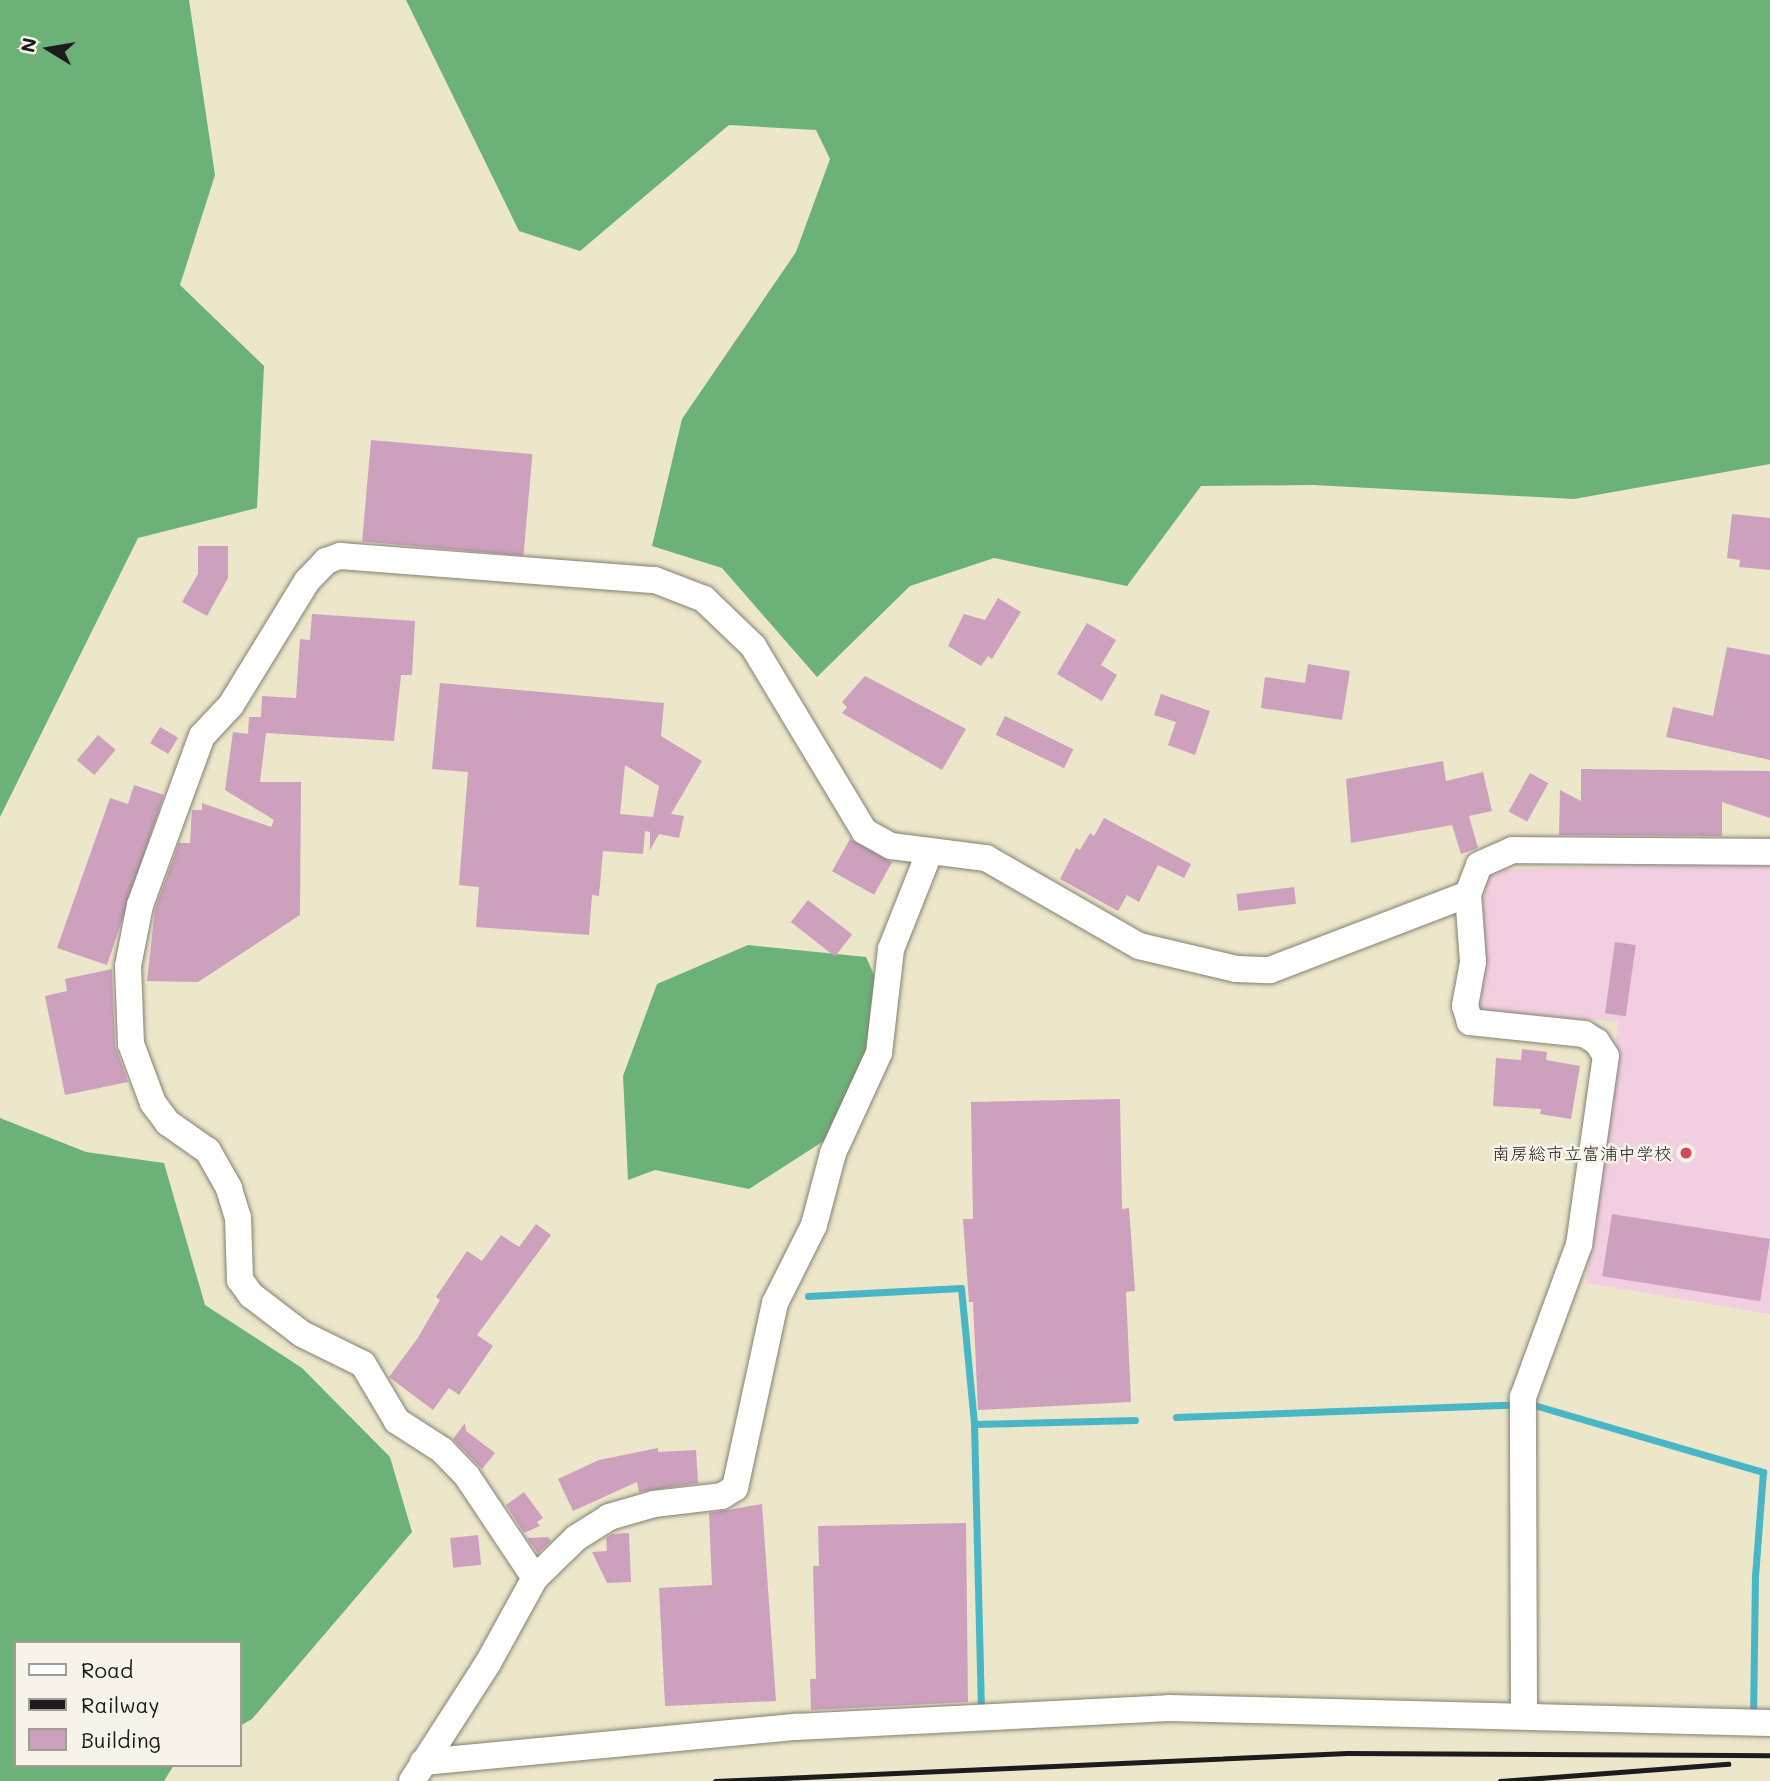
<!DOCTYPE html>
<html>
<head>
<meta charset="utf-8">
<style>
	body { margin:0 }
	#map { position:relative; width:1770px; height:1781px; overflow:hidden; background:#ece6ca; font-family:Mali,"Klee One",sans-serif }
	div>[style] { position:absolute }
	.built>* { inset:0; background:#f2cfe0 }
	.forest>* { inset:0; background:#6cb278 }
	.stream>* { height:7px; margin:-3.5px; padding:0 3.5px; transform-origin:3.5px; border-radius:3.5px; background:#49b6c5 }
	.building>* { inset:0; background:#cda0be; transform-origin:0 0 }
	.roads { filter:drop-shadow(0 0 2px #848173) drop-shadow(0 0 2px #848173) }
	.minor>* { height:26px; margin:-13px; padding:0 13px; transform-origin:13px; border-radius:13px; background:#fff }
	.rail>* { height:5px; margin:-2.5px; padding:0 2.5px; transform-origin:2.5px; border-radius:2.5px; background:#1c1c1c }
	.dots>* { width:19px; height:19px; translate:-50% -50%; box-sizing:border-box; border:4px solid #f7f3e8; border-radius:50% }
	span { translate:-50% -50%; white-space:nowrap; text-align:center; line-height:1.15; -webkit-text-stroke:5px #f7f3e8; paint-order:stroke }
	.poi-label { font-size:18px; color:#1c1c1c }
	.right { translate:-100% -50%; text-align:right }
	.legend { position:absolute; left:14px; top:1641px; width:228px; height:126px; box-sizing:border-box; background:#f7f3e8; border:2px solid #9f9d96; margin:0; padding:9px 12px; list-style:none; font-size:21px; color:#1c1c1c }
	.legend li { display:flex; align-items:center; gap:14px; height:35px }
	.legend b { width:35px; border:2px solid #9f9d96 }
	.north { position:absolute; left:14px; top:14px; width:70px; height:70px; -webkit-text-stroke:5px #f7f3e8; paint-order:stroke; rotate:281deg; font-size:19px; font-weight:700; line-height:28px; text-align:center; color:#1c1c1c }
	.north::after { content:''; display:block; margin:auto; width:24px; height:32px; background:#1c1c1c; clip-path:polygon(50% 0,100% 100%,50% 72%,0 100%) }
</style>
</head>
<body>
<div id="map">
	<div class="built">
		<i style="clip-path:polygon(1770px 861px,1770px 1314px,1586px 1283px,1618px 1022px,1478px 1010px,1486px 870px)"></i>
	</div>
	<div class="forest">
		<i style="clip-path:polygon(0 0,189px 0,215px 175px,180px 285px,264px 366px,257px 508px,138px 538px,0 817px)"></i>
		<i style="clip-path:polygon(406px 0,1770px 0,1770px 464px,1574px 499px,1314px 485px,1201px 486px,1127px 586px,994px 558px,910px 586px,817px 677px,722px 568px,652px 546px,682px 419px,796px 252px,830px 159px,816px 130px,729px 125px,580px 251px,519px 231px)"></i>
		<i style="clip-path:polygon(748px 945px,866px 957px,891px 1013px,850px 1124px,749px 1189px,655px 1170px,628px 1180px,623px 1076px,657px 984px)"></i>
		<i style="clip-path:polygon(0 1118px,86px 1152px,164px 1163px,205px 1305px,302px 1368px,390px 1457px,412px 1532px,252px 1719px,240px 1726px,240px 1643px,16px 1643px,16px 1765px,174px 1765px,164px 1781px,0 1781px)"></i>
	</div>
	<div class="stream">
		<i style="left:808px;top:1296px;width:153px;rotate:-3deg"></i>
		<i style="left:961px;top:1288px;width:137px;rotate:84.5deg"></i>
		<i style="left:974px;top:1424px;width:284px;rotate:88.6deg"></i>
		<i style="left:1534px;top:1405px;width:239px;rotate:16.3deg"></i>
		<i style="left:1763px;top:1472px;width:104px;rotate:94.4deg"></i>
		<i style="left:1755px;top:1576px;width:137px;rotate:90.8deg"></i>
		<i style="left:1176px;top:1417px;width:332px;rotate:-2.1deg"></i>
		<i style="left:974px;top:1424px;width:161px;rotate:-1.4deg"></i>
	</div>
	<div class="building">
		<i style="left:371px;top:440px;width:162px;height:102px;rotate:5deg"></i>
		<i style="clip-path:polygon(1732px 514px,1770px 518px,1770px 570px,1739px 567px,1740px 560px,1727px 558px)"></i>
		<i style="clip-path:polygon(198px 546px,228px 546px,228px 578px,207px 616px,182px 602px,198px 574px)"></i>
		<i style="clip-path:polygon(998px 598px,1021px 612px,992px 659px,988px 656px,981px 666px,948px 646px,964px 614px,985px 620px)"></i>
		<i style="clip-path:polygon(312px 614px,415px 621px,412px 675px,401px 675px,394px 741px,266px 733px,260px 782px,301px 782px,300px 915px,198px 982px,147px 981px,155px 909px,179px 843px,190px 843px,192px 810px,202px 810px,202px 803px,271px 827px,274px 820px,225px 790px,233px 732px,248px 734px,249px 717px,261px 717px,262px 696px,296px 698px,300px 639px,310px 640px)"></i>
		<i style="clip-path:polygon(1087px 623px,1116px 640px,1101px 665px,1117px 675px,1102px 701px,1057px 674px)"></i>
		<i style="clip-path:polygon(1727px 647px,1770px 655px,1770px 760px,1666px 737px,1673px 707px,1713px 716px)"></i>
		<i style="clip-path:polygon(1308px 664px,1350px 671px,1342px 720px,1261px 708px,1265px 677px,1305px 683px)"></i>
		<i style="clip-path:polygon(865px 676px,966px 729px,942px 770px,842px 713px,847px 707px,842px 702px)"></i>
		<i style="clip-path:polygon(evenodd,440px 683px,664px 703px,661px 736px,702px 761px,671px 814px,684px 816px,679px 838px,659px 834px,650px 850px,650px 832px,645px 831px,643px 854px,603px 851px,599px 896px,592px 895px,589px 935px,476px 927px,479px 887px,459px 885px,468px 772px,432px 769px,440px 683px,625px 765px,659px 786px,653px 817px,620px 814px,625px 765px)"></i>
		<i style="clip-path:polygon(1161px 694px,1210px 711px,1195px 755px,1168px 745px,1176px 722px,1154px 715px)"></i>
		<i style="left:1005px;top:716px;width:76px;height:21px;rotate:26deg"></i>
		<i style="left:160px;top:727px;width:21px;height:19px;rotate:31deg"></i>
		<i style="left:98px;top:735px;width:23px;height:33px;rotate:40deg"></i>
		<i style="clip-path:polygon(1443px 761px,1446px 781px,1483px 772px,1492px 811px,1469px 816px,1478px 848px,1461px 854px,1452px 825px,1351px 843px,1346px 779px)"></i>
		<i style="clip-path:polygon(1581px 769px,1770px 771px,1770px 818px,1722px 802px,1722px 836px,1559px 835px,1560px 790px,1581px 801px)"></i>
		<i style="left:1530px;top:773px;width:21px;height:44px;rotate:29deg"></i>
		<i style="clip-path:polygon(134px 785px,164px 795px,107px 965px,57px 948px,110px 798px,128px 804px)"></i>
		<i style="clip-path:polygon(1104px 818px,1191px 864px,1184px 878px,1158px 865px,1139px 902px,1127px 895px,1118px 911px,1060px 879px,1076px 848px,1080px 850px,1090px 833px,1094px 836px)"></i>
		<i style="left:850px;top:839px;width:48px;height:37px;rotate:29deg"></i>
		<i style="left:1294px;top:887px;width:17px;height:58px;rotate:83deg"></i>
		<i style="left:808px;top:900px;width:56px;height:28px;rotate:38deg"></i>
		<i style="left:1615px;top:942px;width:21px;height:72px;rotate:8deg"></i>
		<i style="clip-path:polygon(112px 969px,115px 1045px,128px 1082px,65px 1095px,45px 996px,67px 991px,65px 979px)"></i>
		<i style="clip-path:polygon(1522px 1049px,1547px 1052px,1546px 1060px,1580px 1066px,1571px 1119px,1540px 1114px,1541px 1109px,1493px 1106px,1496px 1058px,1521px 1060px)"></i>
		<i style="clip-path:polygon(1120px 1099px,1122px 1209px,1129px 1208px,1135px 1291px,1126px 1292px,1131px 1402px,978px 1410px,973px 1302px,969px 1302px,963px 1219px,973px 1219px,971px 1102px)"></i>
		<i style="left:1612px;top:1214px;width:160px;height:63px;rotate:9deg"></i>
		<i style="clip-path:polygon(536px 1224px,551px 1235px,477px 1335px,493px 1346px,459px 1395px,449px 1388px,433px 1410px,389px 1377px,417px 1339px,440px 1300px,436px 1297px,467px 1251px,482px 1261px,501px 1235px,519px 1247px)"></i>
		<i style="clip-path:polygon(465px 1423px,466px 1431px,495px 1453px,482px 1469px,453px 1439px)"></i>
		<i style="clip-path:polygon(658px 1448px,658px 1452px,696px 1450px,698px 1483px,639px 1492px,637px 1482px,573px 1511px,558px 1479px,599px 1460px)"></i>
		<i style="clip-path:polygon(524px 1492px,543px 1518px,537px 1522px,540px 1526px,524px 1533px,506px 1505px)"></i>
		<i style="clip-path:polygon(762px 1504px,776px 1701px,665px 1706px,659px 1588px,712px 1585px,709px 1513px)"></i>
		<i style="clip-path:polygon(966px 1523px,968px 1702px,811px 1710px,810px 1679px,816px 1679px,813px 1566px,819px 1566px,818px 1526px)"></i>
		<i style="clip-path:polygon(629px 1533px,631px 1582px,607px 1583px,592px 1552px,607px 1551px,606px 1538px,612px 1534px)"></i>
		<i style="left:478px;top:1535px;width:30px;height:28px;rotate:84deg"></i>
		<i style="clip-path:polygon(548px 1537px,551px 1541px,538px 1553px,527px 1538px)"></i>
	</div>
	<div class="roads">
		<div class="minor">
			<i style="left:535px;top:1578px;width:123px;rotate:-123.7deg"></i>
			<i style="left:467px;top:1476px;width:36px;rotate:-134deg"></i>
			<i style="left:442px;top:1450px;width:54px;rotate:-147.2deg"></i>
			<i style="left:397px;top:1421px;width:66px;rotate:-120.8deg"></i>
			<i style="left:363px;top:1364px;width:68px;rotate:-153.8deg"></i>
			<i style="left:302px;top:1334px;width:64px;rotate:-142.6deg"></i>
			<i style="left:251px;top:1295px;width:19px;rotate:-126deg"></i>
			<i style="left:240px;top:1280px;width:62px;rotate:-91.8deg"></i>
			<i style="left:238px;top:1218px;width:31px;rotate:-107deg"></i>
			<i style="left:229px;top:1188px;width:43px;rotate:-119.6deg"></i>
			<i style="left:208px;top:1151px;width:49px;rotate:-145deg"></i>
			<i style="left:168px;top:1123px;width:25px;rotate:-127deg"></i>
			<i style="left:153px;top:1103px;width:63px;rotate:-110.4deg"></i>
			<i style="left:131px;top:1044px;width:78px;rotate:-92.2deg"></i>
			<i style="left:128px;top:966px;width:62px;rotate:-78.9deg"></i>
			<i style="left:140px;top:905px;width:180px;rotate:-69.9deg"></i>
			<i style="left:202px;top:736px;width:42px;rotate:-46.9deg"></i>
			<i style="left:231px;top:705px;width:145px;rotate:-58.5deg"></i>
			<i style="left:307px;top:581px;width:28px;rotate:-46deg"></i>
			<i style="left:326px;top:561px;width:15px;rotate:-20deg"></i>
			<i style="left:340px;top:556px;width:316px;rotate:4.4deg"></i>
			<i style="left:655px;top:580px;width:53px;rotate:21.2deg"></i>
			<i style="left:704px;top:599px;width:68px;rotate:43.8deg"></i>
			<i style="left:753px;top:646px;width:216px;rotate:59deg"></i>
			<i style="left:864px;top:831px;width:31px;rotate:29deg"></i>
			<i style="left:891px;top:846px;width:96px;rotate:7.2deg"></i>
			<i style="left:986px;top:858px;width:177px;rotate:29.9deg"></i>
			<i style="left:1139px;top:946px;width:100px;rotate:13.3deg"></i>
			<i style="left:1236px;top:969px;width:34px;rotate:2deg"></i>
			<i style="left:1270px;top:970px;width:212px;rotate:-21deg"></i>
			<i style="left:1524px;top:1716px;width:319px;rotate:-90.2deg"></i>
			<i style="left:1523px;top:1397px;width:162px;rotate:-69.8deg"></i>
			<i style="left:1579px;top:1245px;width:191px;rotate:-81.9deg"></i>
			<i style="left:1606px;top:1056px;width:17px;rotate:-123deg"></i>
			<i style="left:1597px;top:1042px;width:15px;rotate:-148deg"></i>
			<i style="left:1584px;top:1034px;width:115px;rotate:-174deg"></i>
			<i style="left:1470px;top:1022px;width:17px;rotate:-107deg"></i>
			<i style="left:1465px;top:1006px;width:45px;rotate:-79.7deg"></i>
			<i style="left:1473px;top:962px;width:68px;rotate:-94.2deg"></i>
			<i style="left:1468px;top:894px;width:31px;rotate:-69deg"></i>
			<i style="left:1479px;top:865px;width:36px;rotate:-24deg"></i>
			<i style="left:1512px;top:850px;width:258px;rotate:0.4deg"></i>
			<i style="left:423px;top:1762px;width:375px;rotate:-5.4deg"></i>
			<i style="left:796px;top:1727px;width:373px;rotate:-2.9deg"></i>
			<i style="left:1169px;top:1708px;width:601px;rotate:1.43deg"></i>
			<i style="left:412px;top:1781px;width:140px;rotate:-57.2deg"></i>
			<i style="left:488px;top:1663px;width:97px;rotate:-61.1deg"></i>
			<i style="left:535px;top:1578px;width:57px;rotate:-44.3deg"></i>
			<i style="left:576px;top:1538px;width:39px;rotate:-32deg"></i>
			<i style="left:609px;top:1517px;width:47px;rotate:-16.1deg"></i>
			<i style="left:654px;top:1504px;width:68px;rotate:-6.7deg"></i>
			<i style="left:722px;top:1496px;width:15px;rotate:-32deg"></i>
			<i style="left:735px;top:1488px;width:189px;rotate:-77.8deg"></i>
			<i style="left:775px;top:1303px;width:87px;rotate:-63.4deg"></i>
			<i style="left:814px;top:1225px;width:74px;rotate:-75.2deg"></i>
			<i style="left:833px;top:1153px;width:110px;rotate:-65.3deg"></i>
			<i style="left:879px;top:1053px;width:105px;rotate:-83.4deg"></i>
			<i style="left:891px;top:949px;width:105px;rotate:-68.3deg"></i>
		</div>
	</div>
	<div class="rail">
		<i style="left:715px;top:1781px;width:633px;rotate:-2.54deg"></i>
		<i style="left:1347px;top:1753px;width:423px;rotate:0.3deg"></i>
		<i style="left:1500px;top:1781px;width:229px;rotate:-4.3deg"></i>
	</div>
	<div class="dots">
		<i style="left:1686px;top:1153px;background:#d1495b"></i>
	</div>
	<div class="poi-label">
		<span class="right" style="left:1672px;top:1153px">南房総市立富浦中学校</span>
	</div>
	<ul class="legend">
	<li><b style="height:9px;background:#fff"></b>Road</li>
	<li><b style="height:9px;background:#1c1c1c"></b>Railway</li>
	<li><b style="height:19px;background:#cda0be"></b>Building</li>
	</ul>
	<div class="north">N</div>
</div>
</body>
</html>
